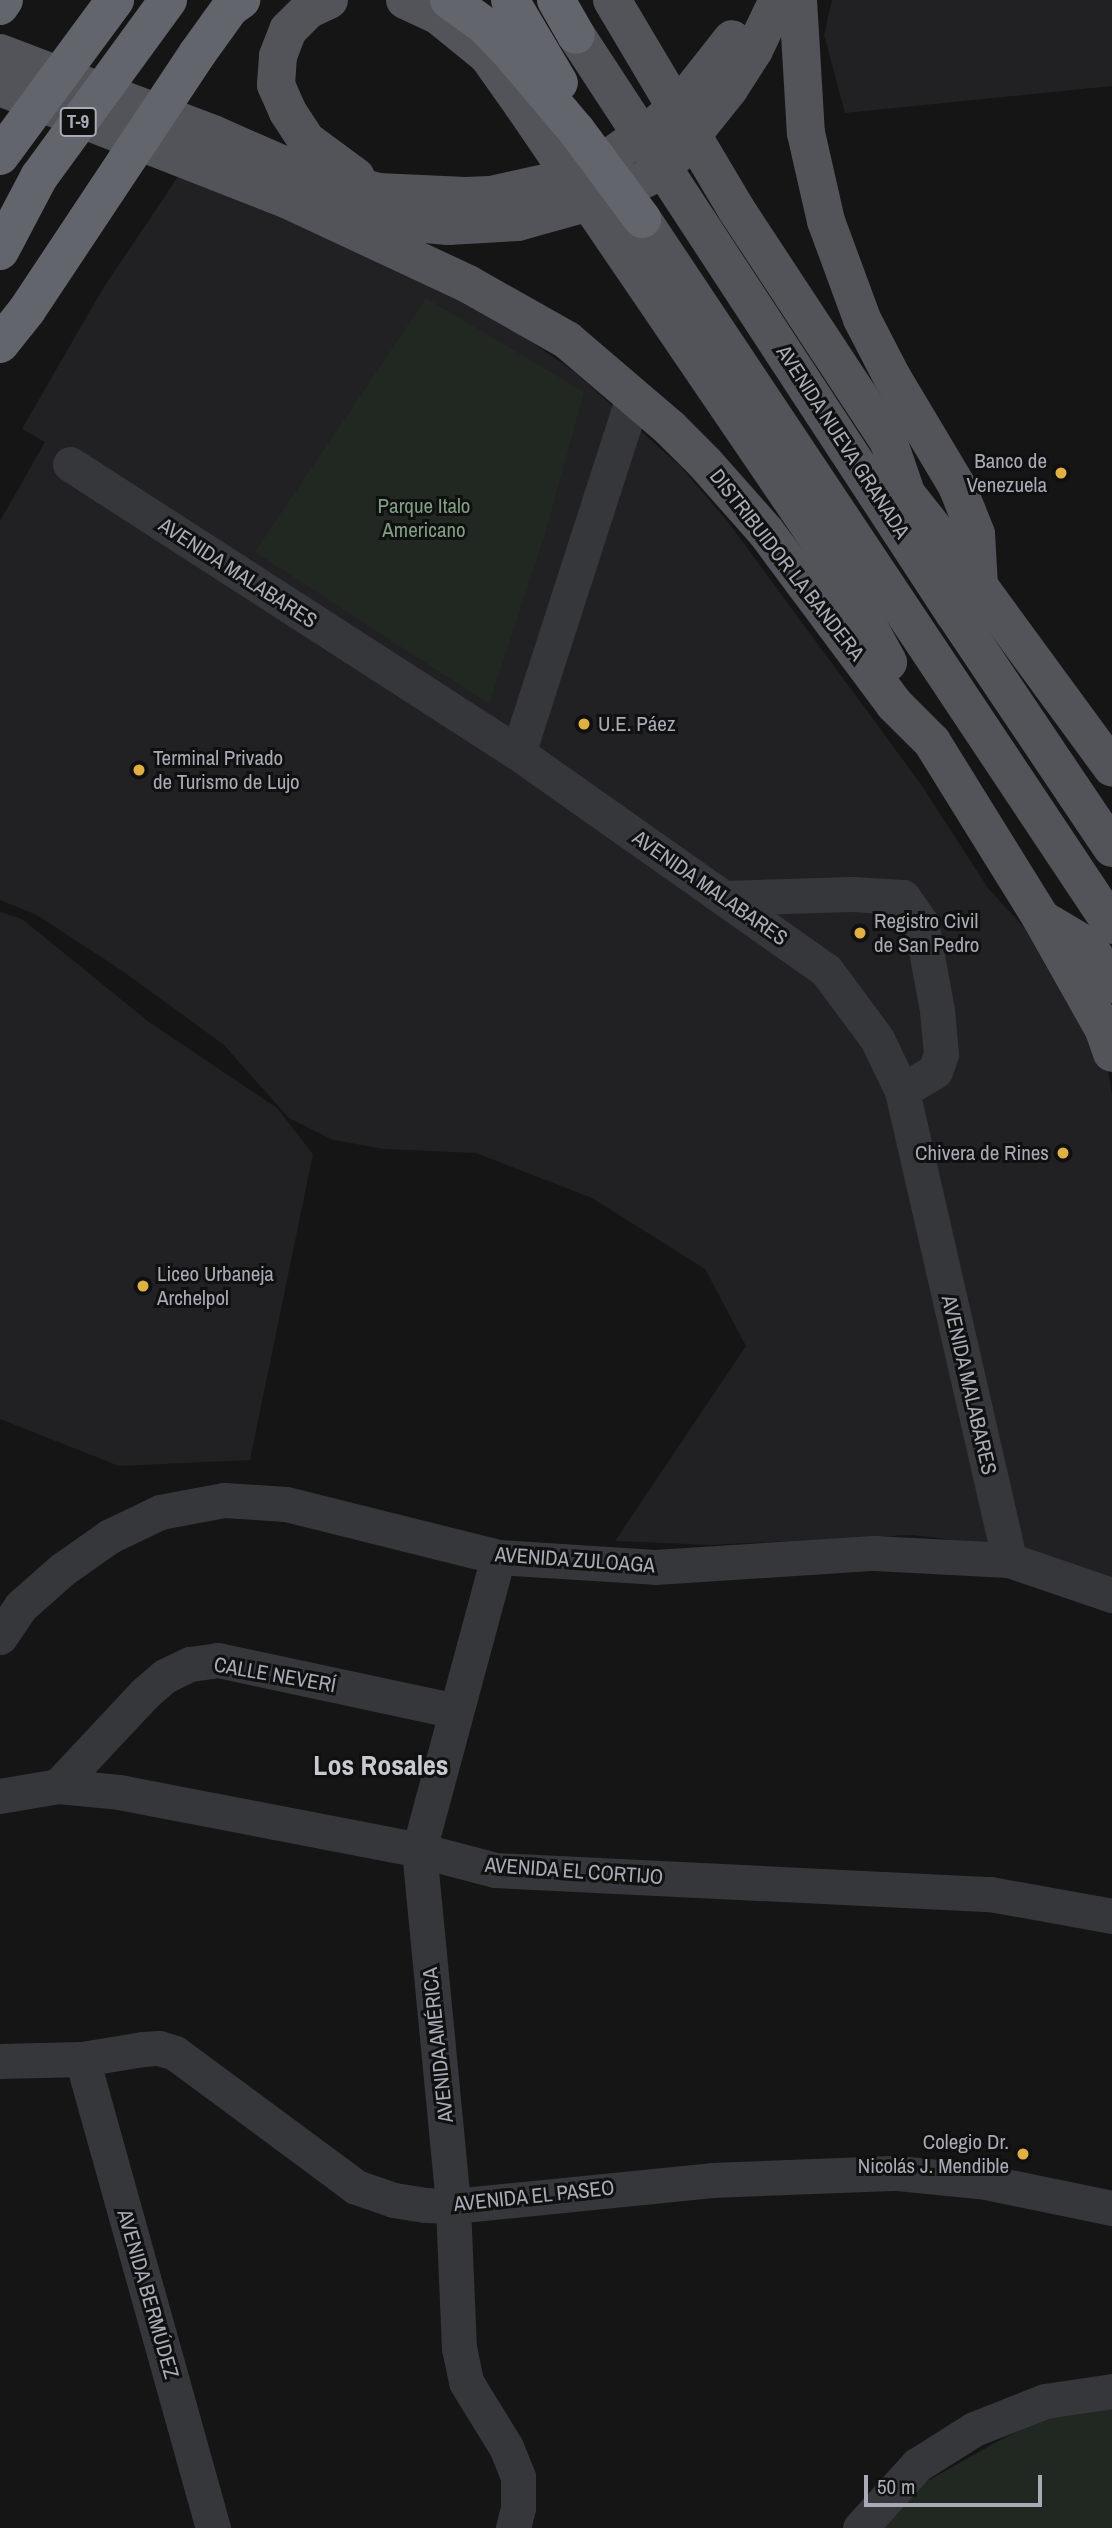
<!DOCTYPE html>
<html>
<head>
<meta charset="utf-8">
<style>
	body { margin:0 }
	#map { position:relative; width:1112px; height:2528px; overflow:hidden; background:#151516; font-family:"Archivo Narrow",sans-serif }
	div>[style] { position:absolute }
	.built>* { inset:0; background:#212123 }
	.green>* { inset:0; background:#212822 }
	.minor>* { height:35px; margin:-17.5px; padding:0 17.5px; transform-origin:17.5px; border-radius:17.5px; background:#36373b }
	.major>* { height:38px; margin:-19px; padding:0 19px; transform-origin:19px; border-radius:19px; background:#525459 }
	.highway>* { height:38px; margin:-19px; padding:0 19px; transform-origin:19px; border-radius:19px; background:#62656b }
	.dots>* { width:19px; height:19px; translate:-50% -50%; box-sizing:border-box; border:4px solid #101011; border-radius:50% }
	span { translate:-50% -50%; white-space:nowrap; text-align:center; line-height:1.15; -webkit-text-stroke:6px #101011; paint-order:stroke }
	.shield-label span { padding:2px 5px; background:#101011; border:2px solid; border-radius:5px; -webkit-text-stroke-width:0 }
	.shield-label { font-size:19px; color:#a8abb5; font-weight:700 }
	.street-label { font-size:21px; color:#a8abb5 }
	.poi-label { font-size:21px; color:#a8abb5 }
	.right { translate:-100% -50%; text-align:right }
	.left { translate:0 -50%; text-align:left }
	.park-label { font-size:21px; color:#809e83 }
	.district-label { font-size:28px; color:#c8cad1; font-weight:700 }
	.scale { position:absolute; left:864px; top:2475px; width:178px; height:32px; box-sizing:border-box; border:4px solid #a8abb5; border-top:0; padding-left:9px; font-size:21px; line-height:24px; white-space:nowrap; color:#a8abb5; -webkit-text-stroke:5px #101011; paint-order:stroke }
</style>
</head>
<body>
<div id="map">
	<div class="built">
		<i style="clip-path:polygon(832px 0,1112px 0,1112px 86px,845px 113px,824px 35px)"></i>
		<i style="clip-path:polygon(179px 175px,467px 296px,577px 374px,681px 467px,728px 522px,920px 783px,988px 888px,1040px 945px,1104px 1046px,1112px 1095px,1112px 1585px,1041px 1563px,947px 1539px,912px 1535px,711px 1545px,615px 1541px,746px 1346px,705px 1269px,592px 1198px,476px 1153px,384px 1149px,333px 1140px,289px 1118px,224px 1045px,124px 972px,37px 915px,0 900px,0 521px,45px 442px,22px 429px,102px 290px)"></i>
		<i style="clip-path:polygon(0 912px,22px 919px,149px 1022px,277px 1108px,313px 1154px,250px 1460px,119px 1466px,0 1419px)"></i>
	</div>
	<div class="green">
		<i style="clip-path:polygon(426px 298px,584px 392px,545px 534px,489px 704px,255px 552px)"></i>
		<i style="clip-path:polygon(1112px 2407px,1112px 2528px,873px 2528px,908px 2492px,1000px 2440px,1059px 2411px)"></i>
	</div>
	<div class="minor">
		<i style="left:70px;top:464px;width:533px;rotate:32.83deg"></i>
		<i style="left:518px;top:753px;width:377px;rotate:35.2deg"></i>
		<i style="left:826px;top:970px;width:86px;rotate:53.5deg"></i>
		<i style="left:877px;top:1039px;width:58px;rotate:64.3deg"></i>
		<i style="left:902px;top:1091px;width:481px;rotate:77.1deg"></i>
		<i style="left:518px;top:753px;width:375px;rotate:-72.1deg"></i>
		<i style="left:725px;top:898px;width:127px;rotate:-1.8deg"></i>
		<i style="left:852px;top:894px;width:51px;rotate:3.4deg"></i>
		<i style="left:903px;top:897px;width:32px;rotate:55deg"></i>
		<i style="left:921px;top:923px;width:88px;rotate:79.6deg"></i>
		<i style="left:937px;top:1010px;width:44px;rotate:84.8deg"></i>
		<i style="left:941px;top:1054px;width:18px;rotate:109deg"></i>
		<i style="left:935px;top:1071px;width:39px;rotate:149deg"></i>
		<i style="left:498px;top:1557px;width:303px;rotate:105.1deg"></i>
		<i style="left:419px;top:1850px;width:358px;rotate:84.5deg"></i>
		<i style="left:453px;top:2206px;width:142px;rotate:87.6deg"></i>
		<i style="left:459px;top:2348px;width:35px;rotate:78deg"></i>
		<i style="left:466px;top:2382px;width:76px;rotate:58.4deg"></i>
		<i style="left:506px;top:2447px;width:32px;rotate:68deg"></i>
		<i style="left:518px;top:2477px;width:31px;rotate:90deg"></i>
		<i style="left:518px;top:2508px;width:21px;rotate:104deg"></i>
		<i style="left:0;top:1637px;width:37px;rotate:-56deg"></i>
		<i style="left:21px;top:1606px;width:56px;rotate:-41.4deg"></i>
		<i style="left:63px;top:1569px;width:57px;rotate:-35.1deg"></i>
		<i style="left:110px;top:1536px;width:55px;rotate:-25.6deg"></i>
		<i style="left:160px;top:1512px;width:65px;rotate:-10.6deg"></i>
		<i style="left:224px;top:1500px;width:62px;rotate:3.7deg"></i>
		<i style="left:286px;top:1504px;width:219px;rotate:14deg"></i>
		<i style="left:498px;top:1557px;width:157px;rotate:3.6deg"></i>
		<i style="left:655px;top:1567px;width:219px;rotate:-3.7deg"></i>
		<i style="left:874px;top:1553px;width:135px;rotate:3deg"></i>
		<i style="left:1009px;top:1560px;width:109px;rotate:18.8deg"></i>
		<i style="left:58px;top:1786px;width:126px;rotate:-46.9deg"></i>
		<i style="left:144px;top:1694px;width:28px;rotate:-41deg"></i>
		<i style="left:165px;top:1676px;width:28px;rotate:-26deg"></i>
		<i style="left:190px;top:1664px;width:28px;rotate:-8deg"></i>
		<i style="left:218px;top:1660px;width:243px;rotate:12.1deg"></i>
		<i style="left:0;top:1796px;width:59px;rotate:-9.8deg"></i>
		<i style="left:58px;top:1786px;width:61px;rotate:5.6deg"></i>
		<i style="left:119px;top:1792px;width:306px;rotate:10.9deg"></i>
		<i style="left:419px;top:1850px;width:79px;rotate:14.7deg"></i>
		<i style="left:495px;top:1870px;width:496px;rotate:2.8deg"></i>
		<i style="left:990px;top:1894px;width:124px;rotate:10.2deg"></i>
		<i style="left:82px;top:2059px;width:487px;rotate:74.4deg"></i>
		<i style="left:0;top:2061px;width:82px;rotate:-1.4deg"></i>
		<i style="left:82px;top:2059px;width:62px;rotate:-9.3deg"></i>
		<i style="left:143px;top:2049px;width:16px;rotate:-4deg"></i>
		<i style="left:159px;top:2048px;width:17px;rotate:17deg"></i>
		<i style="left:175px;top:2053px;width:225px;rotate:36.5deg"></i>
		<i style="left:356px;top:2187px;width:40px;rotate:18.9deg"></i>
		<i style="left:394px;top:2200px;width:31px;rotate:9deg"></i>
		<i style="left:425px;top:2205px;width:28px;rotate:2deg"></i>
		<i style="left:453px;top:2206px;width:260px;rotate:-5.7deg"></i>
		<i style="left:712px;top:2180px;width:186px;rotate:-2.2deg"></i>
		<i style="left:898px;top:2173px;width:88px;rotate:5.8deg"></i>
		<i style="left:986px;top:2182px;width:129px;rotate:11.7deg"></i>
		<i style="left:860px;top:2528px;width:85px;rotate:-47.9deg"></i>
		<i style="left:917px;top:2465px;width:67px;rotate:-32.3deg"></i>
		<i style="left:974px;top:2429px;width:76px;rotate:-21.5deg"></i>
		<i style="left:1045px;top:2401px;width:68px;rotate:-8.5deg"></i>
	</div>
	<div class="major">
		<i style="left:329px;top:0;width:23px;rotate:155deg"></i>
		<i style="left:308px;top:10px;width:28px;rotate:135deg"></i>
		<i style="left:288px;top:30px;width:28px;rotate:111deg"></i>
		<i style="left:278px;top:56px;width:29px;rotate:94deg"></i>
		<i style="left:276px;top:85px;width:30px;rotate:66deg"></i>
		<i style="left:288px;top:112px;width:33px;rotate:57deg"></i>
		<i style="left:306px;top:140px;width:62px;rotate:36.5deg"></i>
		<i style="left:405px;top:0;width:38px;rotate:25deg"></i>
		<i style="left:439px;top:16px;width:63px;rotate:39.2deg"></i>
		<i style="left:488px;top:56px;width:59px;rotate:54.7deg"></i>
		<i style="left:522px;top:104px;width:549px;rotate:55.76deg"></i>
		<i style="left:831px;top:558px;width:119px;rotate:61.3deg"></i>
		<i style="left:612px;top:0;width:243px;rotate:59.3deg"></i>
		<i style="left:736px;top:209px;width:277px;rotate:56.7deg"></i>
		<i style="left:888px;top:440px;width:53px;rotate:71.2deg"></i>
		<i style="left:798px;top:0;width:133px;rotate:86.6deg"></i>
		<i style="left:806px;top:133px;width:90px;rotate:77.2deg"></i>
		<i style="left:826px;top:221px;width:104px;rotate:69.8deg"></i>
		<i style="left:862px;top:319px;width:65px;rotate:62.7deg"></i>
		<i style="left:892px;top:377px;width:127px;rotate:59.2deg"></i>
		<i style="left:957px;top:486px;width:52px;rotate:68.4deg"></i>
		<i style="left:976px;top:534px;width:52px;rotate:86.7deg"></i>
		<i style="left:576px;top:35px;width:691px;rotate:56.82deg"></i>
		<i style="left:954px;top:613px;width:283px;rotate:56.1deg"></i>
		<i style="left:0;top:53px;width:228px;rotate:20.8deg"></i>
		<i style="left:213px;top:134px;width:90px;rotate:23.7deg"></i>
		<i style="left:295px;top:170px;width:86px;rotate:14.8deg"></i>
		<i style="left:378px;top:192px;width:87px;rotate:2.6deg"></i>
		<i style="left:465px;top:196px;width:26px;rotate:-2deg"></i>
		<i style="left:491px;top:195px;width:69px;rotate:-12.6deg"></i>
		<i style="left:558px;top:180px;width:33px;rotate:-21deg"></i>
		<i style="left:589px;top:168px;width:29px;rotate:-29deg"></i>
		<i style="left:614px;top:154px;width:57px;rotate:-35.1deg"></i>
		<i style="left:661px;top:121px;width:37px;rotate:-44deg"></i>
		<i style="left:688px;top:95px;width:71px;rotate:-51.8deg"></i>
		<i style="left:0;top:87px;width:307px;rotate:21.4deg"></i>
		<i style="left:286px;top:199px;width:120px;rotate:11deg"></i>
		<i style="left:404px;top:222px;width:44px;rotate:5.2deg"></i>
		<i style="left:448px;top:226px;width:70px;rotate:-3.3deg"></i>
		<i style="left:518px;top:222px;width:92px;rotate:-15.7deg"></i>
		<i style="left:607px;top:197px;width:53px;rotate:-25.6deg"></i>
		<i style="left:655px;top:174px;width:31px;rotate:-42deg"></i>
		<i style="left:678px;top:153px;width:82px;rotate:-51.4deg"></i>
		<i style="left:729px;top:89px;width:46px;rotate:-57.3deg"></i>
		<i style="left:754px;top:50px;width:55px;rotate:-64.4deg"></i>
		<i style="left:286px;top:199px;width:201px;rotate:25deg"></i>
		<i style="left:468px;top:284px;width:114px;rotate:29.5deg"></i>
		<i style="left:567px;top:340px;width:135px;rotate:40.5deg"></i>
		<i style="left:670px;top:428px;width:49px;rotate:45deg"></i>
		<i style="left:705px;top:463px;width:92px;rotate:48.5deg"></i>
		<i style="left:766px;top:532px;width:214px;rotate:53.3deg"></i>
		<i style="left:894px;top:704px;width:54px;rotate:45deg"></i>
		<i style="left:932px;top:742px;width:207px;rotate:58.2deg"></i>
		<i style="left:1041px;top:918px;width:129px;rotate:60.6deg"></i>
		<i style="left:1104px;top:1030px;width:24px;rotate:71deg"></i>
		<i style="left:642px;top:219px;width:848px;rotate:56.35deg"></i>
		<i style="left:889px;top:472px;width:145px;rotate:51.7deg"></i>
		<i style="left:979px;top:586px;width:225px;rotate:53.8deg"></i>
		<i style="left:1042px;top:919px;width:55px;rotate:30.8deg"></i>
		<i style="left:1089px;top:947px;width:44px;rotate:58.1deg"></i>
	</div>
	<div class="highway">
		<i style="left:449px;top:0;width:43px;rotate:35.5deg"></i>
		<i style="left:484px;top:25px;width:37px;rotate:46deg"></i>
		<i style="left:510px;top:52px;width:102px;rotate:49.8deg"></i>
		<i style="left:576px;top:130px;width:111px;rotate:53.4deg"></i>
		<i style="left:510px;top:0;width:96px;rotate:59.4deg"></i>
		<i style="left:556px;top:0;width:40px;rotate:60.3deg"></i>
		<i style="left:0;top:6px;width:7px;rotate:-56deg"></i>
		<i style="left:0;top:156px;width:194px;rotate:-53.6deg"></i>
		<i style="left:0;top:251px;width:84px;rotate:-62.2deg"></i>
		<i style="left:39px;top:177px;width:219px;rotate:-53.9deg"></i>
		<i style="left:0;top:344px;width:43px;rotate:-51.5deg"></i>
		<i style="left:27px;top:310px;width:307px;rotate:-56.4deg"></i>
		<i style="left:197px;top:54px;width:57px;rotate:-54.3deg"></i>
		<i style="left:230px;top:8px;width:14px;rotate:-36deg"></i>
	</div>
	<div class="dots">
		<i style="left:1061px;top:473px;background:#e0b043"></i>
		<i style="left:584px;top:724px;background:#e0b043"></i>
		<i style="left:139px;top:770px;background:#e0b043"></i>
		<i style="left:860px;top:933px;background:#e0b043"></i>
		<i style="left:1063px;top:1153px;background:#e0b043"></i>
		<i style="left:143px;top:1286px;background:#e0b043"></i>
		<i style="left:1023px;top:2154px;background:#e0b043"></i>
	</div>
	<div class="shield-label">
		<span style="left:78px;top:122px">T-9</span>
	</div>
	<div class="street-label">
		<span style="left:843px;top:442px;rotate:57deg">AVENIDA NUEVA GRANADA</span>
		<span style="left:787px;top:565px;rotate:52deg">DISTRIBUIDOR LA BANDERA</span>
		<span style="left:238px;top:573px;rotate:33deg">AVENIDA MALABARES</span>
		<span style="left:710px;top:888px;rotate:35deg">AVENIDA MALABARES</span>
		<span style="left:969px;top:1385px;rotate:77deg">AVENIDA MALABARES</span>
		<span style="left:575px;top:1560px;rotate:4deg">AVENIDA ZULOAGA</span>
		<span style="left:275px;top:1675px;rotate:10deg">CALLE NEVERÍ</span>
		<span style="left:574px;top:1871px;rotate:4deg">AVENIDA EL CORTIJO</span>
		<span style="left:438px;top:2045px;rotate:-96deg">AVENIDA AMÉRICA</span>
		<span style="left:534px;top:2196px;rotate:-6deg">AVENIDA EL PASEO</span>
		<span style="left:148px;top:2294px;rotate:74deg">AVENIDA BERMÚDEZ</span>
	</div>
	<div class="poi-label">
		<span class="right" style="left:1047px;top:473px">Banco de<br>Venezuela</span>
		<span class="left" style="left:598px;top:724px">U.E. Páez</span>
		<span class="left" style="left:153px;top:770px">Terminal Privado<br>de Turismo de Lujo</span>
		<span class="left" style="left:874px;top:933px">Registro Civil<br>de San Pedro</span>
		<span class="right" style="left:1049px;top:1153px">Chivera de Rines</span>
		<span class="left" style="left:157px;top:1286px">Liceo Urbaneja<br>Archelpol</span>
		<span class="right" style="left:1009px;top:2154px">Colegio Dr.<br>Nicolás J. Mendible</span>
	</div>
	<div class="park-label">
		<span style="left:424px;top:518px">Parque Italo<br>Americano</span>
	</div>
	<div class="district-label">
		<span style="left:381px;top:1765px">Los Rosales</span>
	</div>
	<div class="scale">50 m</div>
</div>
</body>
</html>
